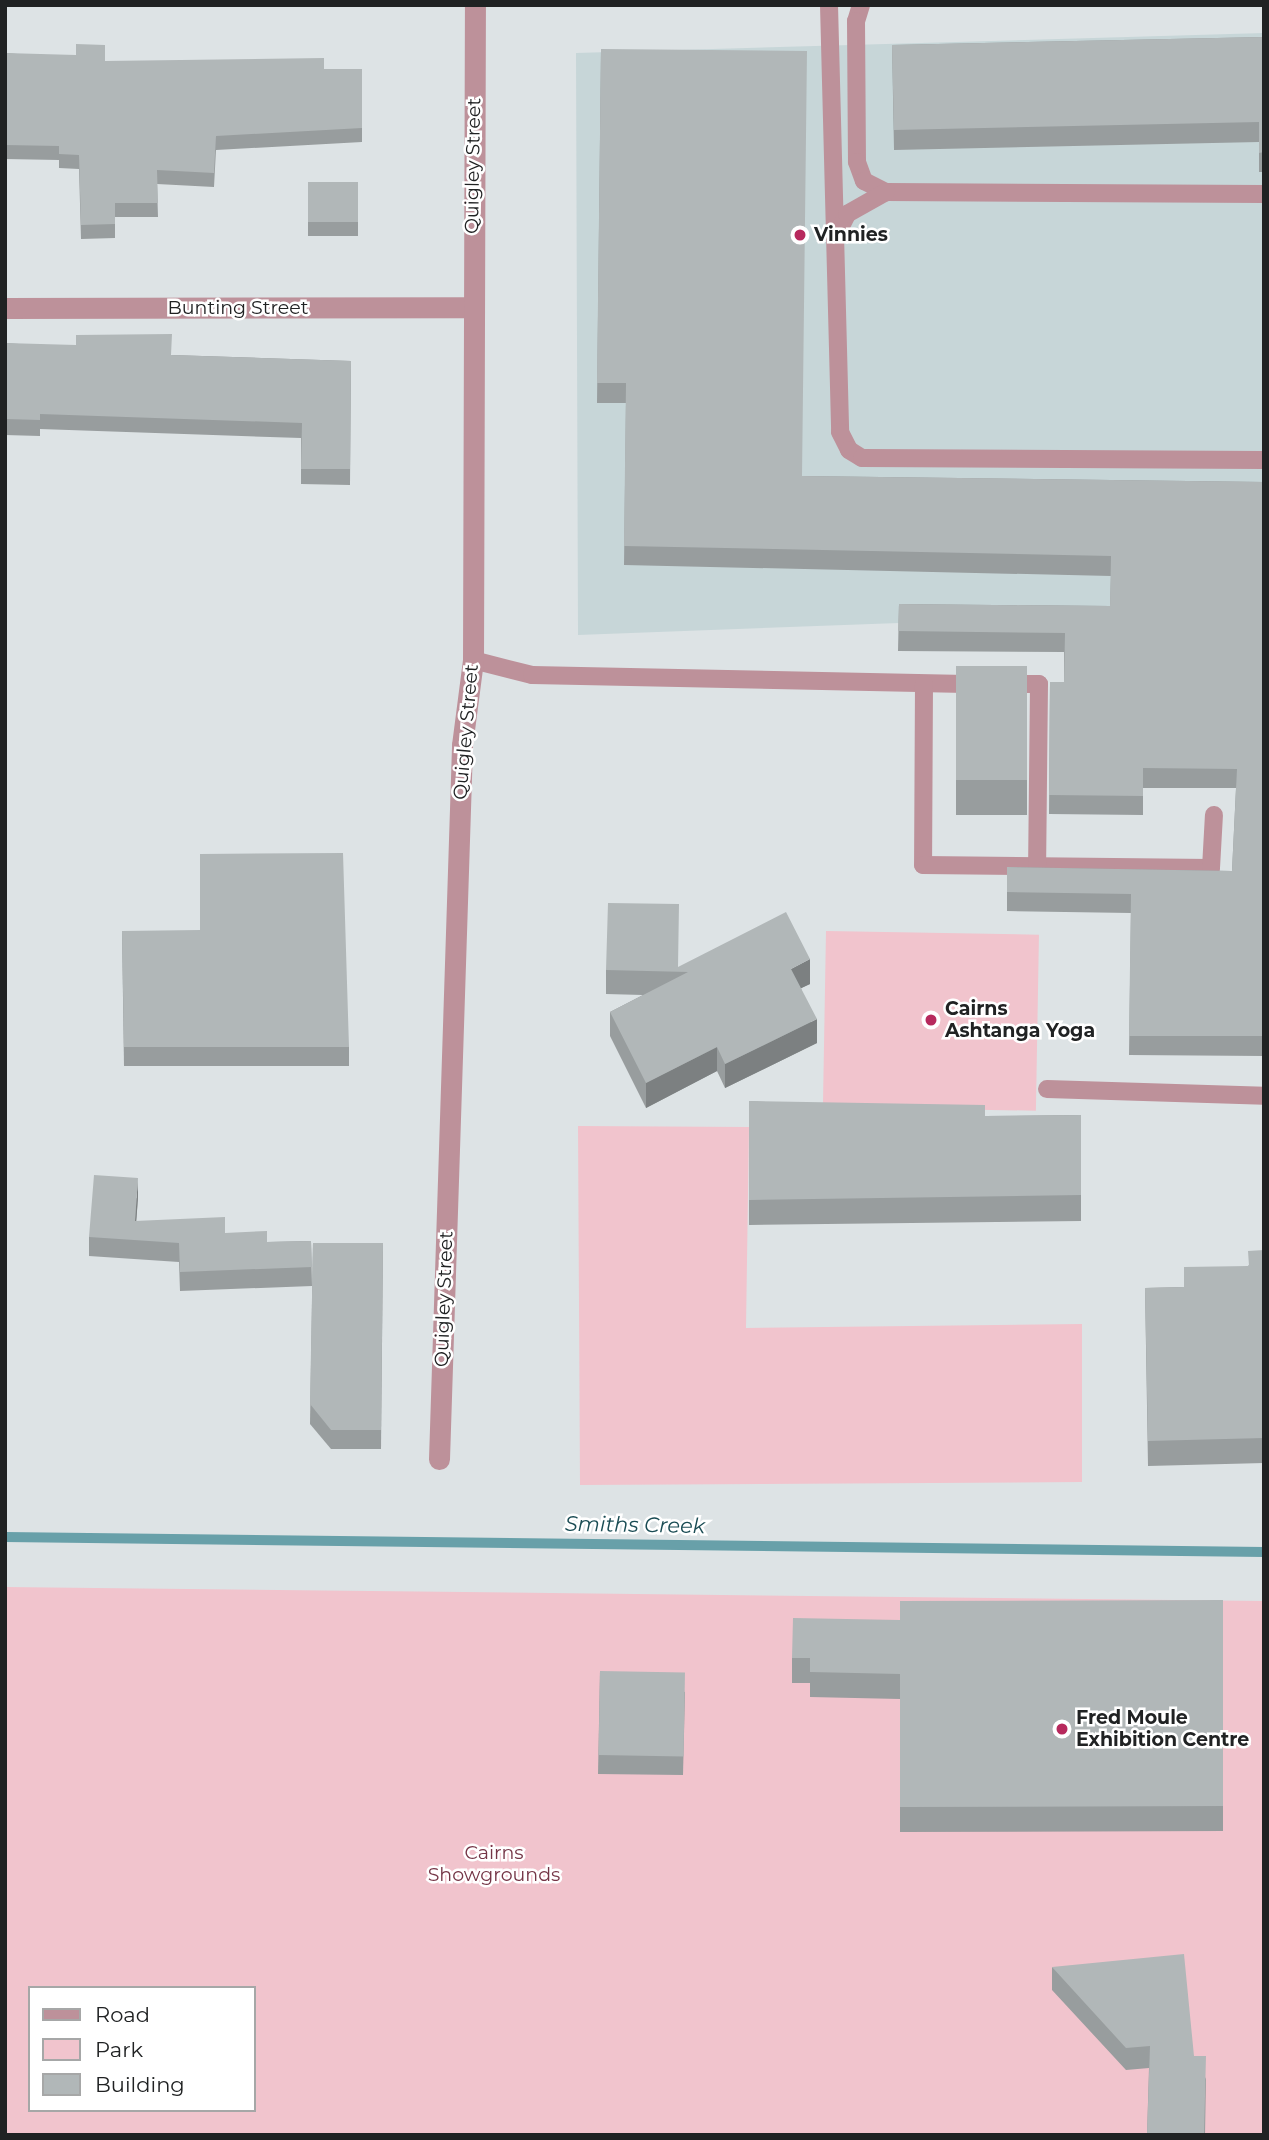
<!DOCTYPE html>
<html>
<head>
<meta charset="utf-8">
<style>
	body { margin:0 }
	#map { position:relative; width:1269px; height:2140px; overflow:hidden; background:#dde3e5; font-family:Montserrat,sans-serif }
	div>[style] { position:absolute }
	.built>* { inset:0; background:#c7d6d8 }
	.green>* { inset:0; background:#f1c4cd; transform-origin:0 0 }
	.stream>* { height:10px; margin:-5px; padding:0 5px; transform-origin:5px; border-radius:5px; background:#68a0a9 }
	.lane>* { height:18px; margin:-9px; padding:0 9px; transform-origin:9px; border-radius:9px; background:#bd919a }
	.street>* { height:21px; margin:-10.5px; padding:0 10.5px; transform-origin:10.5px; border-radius:10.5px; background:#bd919a }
	.wall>* { inset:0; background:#989d9e; transform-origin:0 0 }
	.shaded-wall>* { inset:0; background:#7c8081 }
	.building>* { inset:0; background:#b1b7b8; transform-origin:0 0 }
	.dots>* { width:19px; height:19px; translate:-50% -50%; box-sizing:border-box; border:4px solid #fff; border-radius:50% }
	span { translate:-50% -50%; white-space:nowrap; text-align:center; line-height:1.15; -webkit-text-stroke:5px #fff; paint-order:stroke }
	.street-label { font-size:19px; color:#202223 }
	.poi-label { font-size:19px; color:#202223; font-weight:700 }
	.left { translate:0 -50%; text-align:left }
	.park-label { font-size:19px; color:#743546 }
	.water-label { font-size:21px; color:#1a4c54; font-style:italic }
	.frame { position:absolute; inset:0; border:7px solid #202223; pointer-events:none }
	.legend { position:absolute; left:28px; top:1986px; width:228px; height:126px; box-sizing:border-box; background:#fff; border:2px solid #a6a7a7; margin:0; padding:9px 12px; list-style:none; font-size:21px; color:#202223 }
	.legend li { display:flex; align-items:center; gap:14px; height:35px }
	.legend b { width:35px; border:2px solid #a6a7a7 }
</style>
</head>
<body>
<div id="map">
	<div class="built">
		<i style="clip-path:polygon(1264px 33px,1264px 628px,899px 623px,578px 635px,576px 53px)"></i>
	</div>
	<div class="green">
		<i style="left:826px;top:931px;width:213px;height:176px;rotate:1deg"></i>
		<i style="clip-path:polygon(578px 1126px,749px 1127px,746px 1328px,1082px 1324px,1082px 1482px,580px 1485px)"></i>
		<i style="clip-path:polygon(evenodd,5px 1587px,1264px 1601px,1264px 2135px,5px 2135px,5px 1587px,30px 1988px,254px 1988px,254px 2110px,30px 2110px,30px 1988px)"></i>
	</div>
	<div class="stream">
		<i style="left:5px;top:1537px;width:1259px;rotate:0.68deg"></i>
	</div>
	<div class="lane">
		<i style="left:829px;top:5px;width:427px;rotate:88.5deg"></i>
		<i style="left:840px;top:432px;width:20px;rotate:63deg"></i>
		<i style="left:849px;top:450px;width:15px;rotate:32deg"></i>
		<i style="left:862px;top:458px;width:402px;rotate:0.3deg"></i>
		<i style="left:861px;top:5px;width:17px;rotate:107deg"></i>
		<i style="left:856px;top:21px;width:141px;rotate:89.6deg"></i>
		<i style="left:857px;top:162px;width:20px;rotate:70deg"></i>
		<i style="left:864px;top:181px;width:25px;rotate:27deg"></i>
		<i style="left:886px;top:192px;width:378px;rotate:0.3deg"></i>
		<i style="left:836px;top:236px;width:25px;rotate:-63deg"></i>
		<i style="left:847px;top:214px;width:45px;rotate:-29.4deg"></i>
		<i style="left:473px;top:660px;width:61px;rotate:14.3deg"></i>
		<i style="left:532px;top:675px;width:446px;rotate:1.2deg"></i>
		<i style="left:924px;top:684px;width:181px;rotate:90.3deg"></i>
		<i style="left:923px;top:865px;width:288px;rotate:0.6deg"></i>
		<i style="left:1211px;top:868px;width:53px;rotate:-86.8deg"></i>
		<i style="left:1006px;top:684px;width:33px"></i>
		<i style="left:1039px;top:684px;width:182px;rotate:90.6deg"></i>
		<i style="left:1047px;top:1089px;width:217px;rotate:1.8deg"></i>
	</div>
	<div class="street">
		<i style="left:5px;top:308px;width:466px;rotate:-0.1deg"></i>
		<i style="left:439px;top:1459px;width:714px;rotate:-88.15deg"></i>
		<i style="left:462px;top:745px;width:86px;rotate:-82.6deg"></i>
		<i style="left:473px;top:660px;width:655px;rotate:-89.83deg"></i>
	</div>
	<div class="wall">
		<i style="clip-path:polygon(1264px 37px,1264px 172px,1259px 172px,1259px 142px,894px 150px,892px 45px)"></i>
		<i style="clip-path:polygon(601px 49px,802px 476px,1264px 482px,1264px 1056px,1129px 1055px,1131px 913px,1007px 911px,1007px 867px,1232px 871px,1236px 788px,1143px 788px,1143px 815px,1049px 814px,1050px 682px,1064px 682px,1064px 652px,898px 651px,899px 604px,1110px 606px,1111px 576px,624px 565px,626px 403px,597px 403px)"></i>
		<i style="clip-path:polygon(5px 53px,105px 61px,324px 69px,362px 69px,362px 142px,216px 150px,214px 187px,157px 184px,158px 217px,115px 217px,115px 238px,81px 239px,79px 169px,59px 168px,59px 160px,5px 159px)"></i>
		<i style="left:308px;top:182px;width:50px;height:54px"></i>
		<i style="clip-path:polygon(5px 343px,172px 355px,351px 361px,350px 485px,301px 484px,301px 438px,40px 429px,40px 436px,5px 435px)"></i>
		<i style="left:956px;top:666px;width:71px;height:149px"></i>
		<i style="clip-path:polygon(122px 931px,349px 1047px,349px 1066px,124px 1066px)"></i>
		<i style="clip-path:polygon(678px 967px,810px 984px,801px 988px,817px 1043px,725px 1088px,717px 1071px,646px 1108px,610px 1036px,610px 1012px,643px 995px,606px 994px,606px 970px)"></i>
		<i style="clip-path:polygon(749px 1101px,985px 1116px,1081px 1115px,1081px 1221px,749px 1225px)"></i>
		<i style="clip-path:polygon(138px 1197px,136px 1221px,225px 1233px,267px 1242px,311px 1241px,312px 1286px,180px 1291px,179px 1262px,89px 1256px,89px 1237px)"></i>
		<i style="clip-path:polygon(313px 1243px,383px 1243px,381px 1449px,331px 1449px,310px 1424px)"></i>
		<i style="clip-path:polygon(1264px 1250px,1264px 1463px,1148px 1466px,1145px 1288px,1184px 1287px,1248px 1266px)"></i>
		<i style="clip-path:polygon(1223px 1600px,1223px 1831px,900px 1832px,900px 1699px,810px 1697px,810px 1683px,792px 1683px,792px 1658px,900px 1620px)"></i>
		<i style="clip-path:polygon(600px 1671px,685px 1692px,683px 1775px,598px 1774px)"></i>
		<i style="clip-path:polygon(1052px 1967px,1194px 2056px,1206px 2079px,1205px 2135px,1147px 2135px,1149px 2068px,1126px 2070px,1052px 1990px)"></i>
	</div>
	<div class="shaded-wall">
		<i style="clip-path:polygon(810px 959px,810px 984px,791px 993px,791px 969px)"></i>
		<i style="clip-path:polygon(817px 1019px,817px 1043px,725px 1088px,725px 1064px)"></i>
		<i style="clip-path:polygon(717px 1047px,717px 1071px,646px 1108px,646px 1083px)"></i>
		<i style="clip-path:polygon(138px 1178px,138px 1197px,135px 1240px,135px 1221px)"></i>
	</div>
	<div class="building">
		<i style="clip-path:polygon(1264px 37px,1264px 152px,1259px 153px,1259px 122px,894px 130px,892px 45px)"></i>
		<i style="clip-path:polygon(76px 44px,105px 45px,105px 61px,324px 58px,324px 69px,362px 69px,362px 128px,216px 136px,214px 173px,157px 170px,158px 203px,115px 203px,115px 224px,81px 225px,79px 155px,59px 154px,59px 146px,5px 145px,5px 53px,76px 55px)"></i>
		<i style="clip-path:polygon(601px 49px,807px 51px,802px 476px,1264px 482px,1264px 1036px,1129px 1036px,1131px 894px,1007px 892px,1007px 867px,1232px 871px,1237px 769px,1143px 768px,1143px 796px,1049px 795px,1050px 682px,1064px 682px,1065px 633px,898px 631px,899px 604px,1110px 606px,1111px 556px,624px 546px,626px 383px,597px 383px)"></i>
		<i style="left:308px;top:182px;width:50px;height:40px"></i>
		<i style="clip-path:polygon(172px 334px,171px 355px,351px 361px,350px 469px,301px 469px,302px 423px,40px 414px,40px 420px,5px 419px,5px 343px,76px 345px,76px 335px)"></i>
		<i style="left:956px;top:666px;width:71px;height:114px"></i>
		<i style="clip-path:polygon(343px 853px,349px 1047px,124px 1047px,122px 931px,200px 930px,200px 854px)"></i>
		<i style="clip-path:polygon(608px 903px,679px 904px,678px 967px,786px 912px,810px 959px,791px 969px,817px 1019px,725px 1064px,717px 1047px,646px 1083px,610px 1012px,688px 972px,606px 970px)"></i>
		<i style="clip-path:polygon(749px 1101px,985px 1105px,985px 1116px,1081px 1115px,1081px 1195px,749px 1200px)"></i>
		<i style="clip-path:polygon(94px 1175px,138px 1178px,135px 1221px,225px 1217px,225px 1233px,267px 1231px,267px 1242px,311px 1241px,312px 1267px,180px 1272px,179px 1243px,89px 1237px)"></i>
		<i style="clip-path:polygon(313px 1243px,383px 1243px,381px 1430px,331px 1430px,310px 1404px)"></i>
		<i style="clip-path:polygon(1264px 1250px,1264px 1438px,1148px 1441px,1145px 1288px,1184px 1287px,1184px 1267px,1249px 1266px,1248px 1251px)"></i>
		<i style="clip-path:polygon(1223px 1600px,1223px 1806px,900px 1807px,900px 1674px,810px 1672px,810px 1658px,792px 1658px,793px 1618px,900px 1620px,900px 1601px)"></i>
		<i style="left:600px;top:1671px;width:85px;height:84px;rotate:1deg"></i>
		<i style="clip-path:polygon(1184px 1954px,1194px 2056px,1206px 2056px,1204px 2135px,1147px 2135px,1150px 2046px,1126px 2048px,1052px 1967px)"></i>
		<i style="clip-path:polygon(1264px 2078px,1264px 2102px,1262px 2102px)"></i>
	</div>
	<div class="dots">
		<i style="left:800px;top:235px;background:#b7295d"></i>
		<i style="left:931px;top:1020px;background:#b7295d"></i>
		<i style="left:1062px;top:1729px;background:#b7295d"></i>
	</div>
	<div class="street-label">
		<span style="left:473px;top:166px;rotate:-89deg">Quigley Street</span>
		<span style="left:238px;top:308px">Bunting Street</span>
		<span style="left:466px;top:732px;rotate:-85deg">Quigley Street</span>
		<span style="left:444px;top:1299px;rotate:-88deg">Quigley Street</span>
	</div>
	<div class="poi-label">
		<span class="left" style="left:814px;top:235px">Vinnies</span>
		<span class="left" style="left:945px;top:1020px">Cairns<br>Ashtanga Yoga</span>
		<span class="left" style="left:1076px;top:1729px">Fred Moule<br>Exhibition Centre</span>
	</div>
	<div class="park-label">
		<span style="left:494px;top:1864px">Cairns<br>Showgrounds</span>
	</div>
	<div class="water-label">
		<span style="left:635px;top:1525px;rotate:1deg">Smiths Creek</span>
	</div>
	<div class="frame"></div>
	<ul class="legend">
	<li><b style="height:9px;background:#bd919a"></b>Road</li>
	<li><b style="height:19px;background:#f1c4cd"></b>Park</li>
	<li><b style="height:19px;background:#b1b7b8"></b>Building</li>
	</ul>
</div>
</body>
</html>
